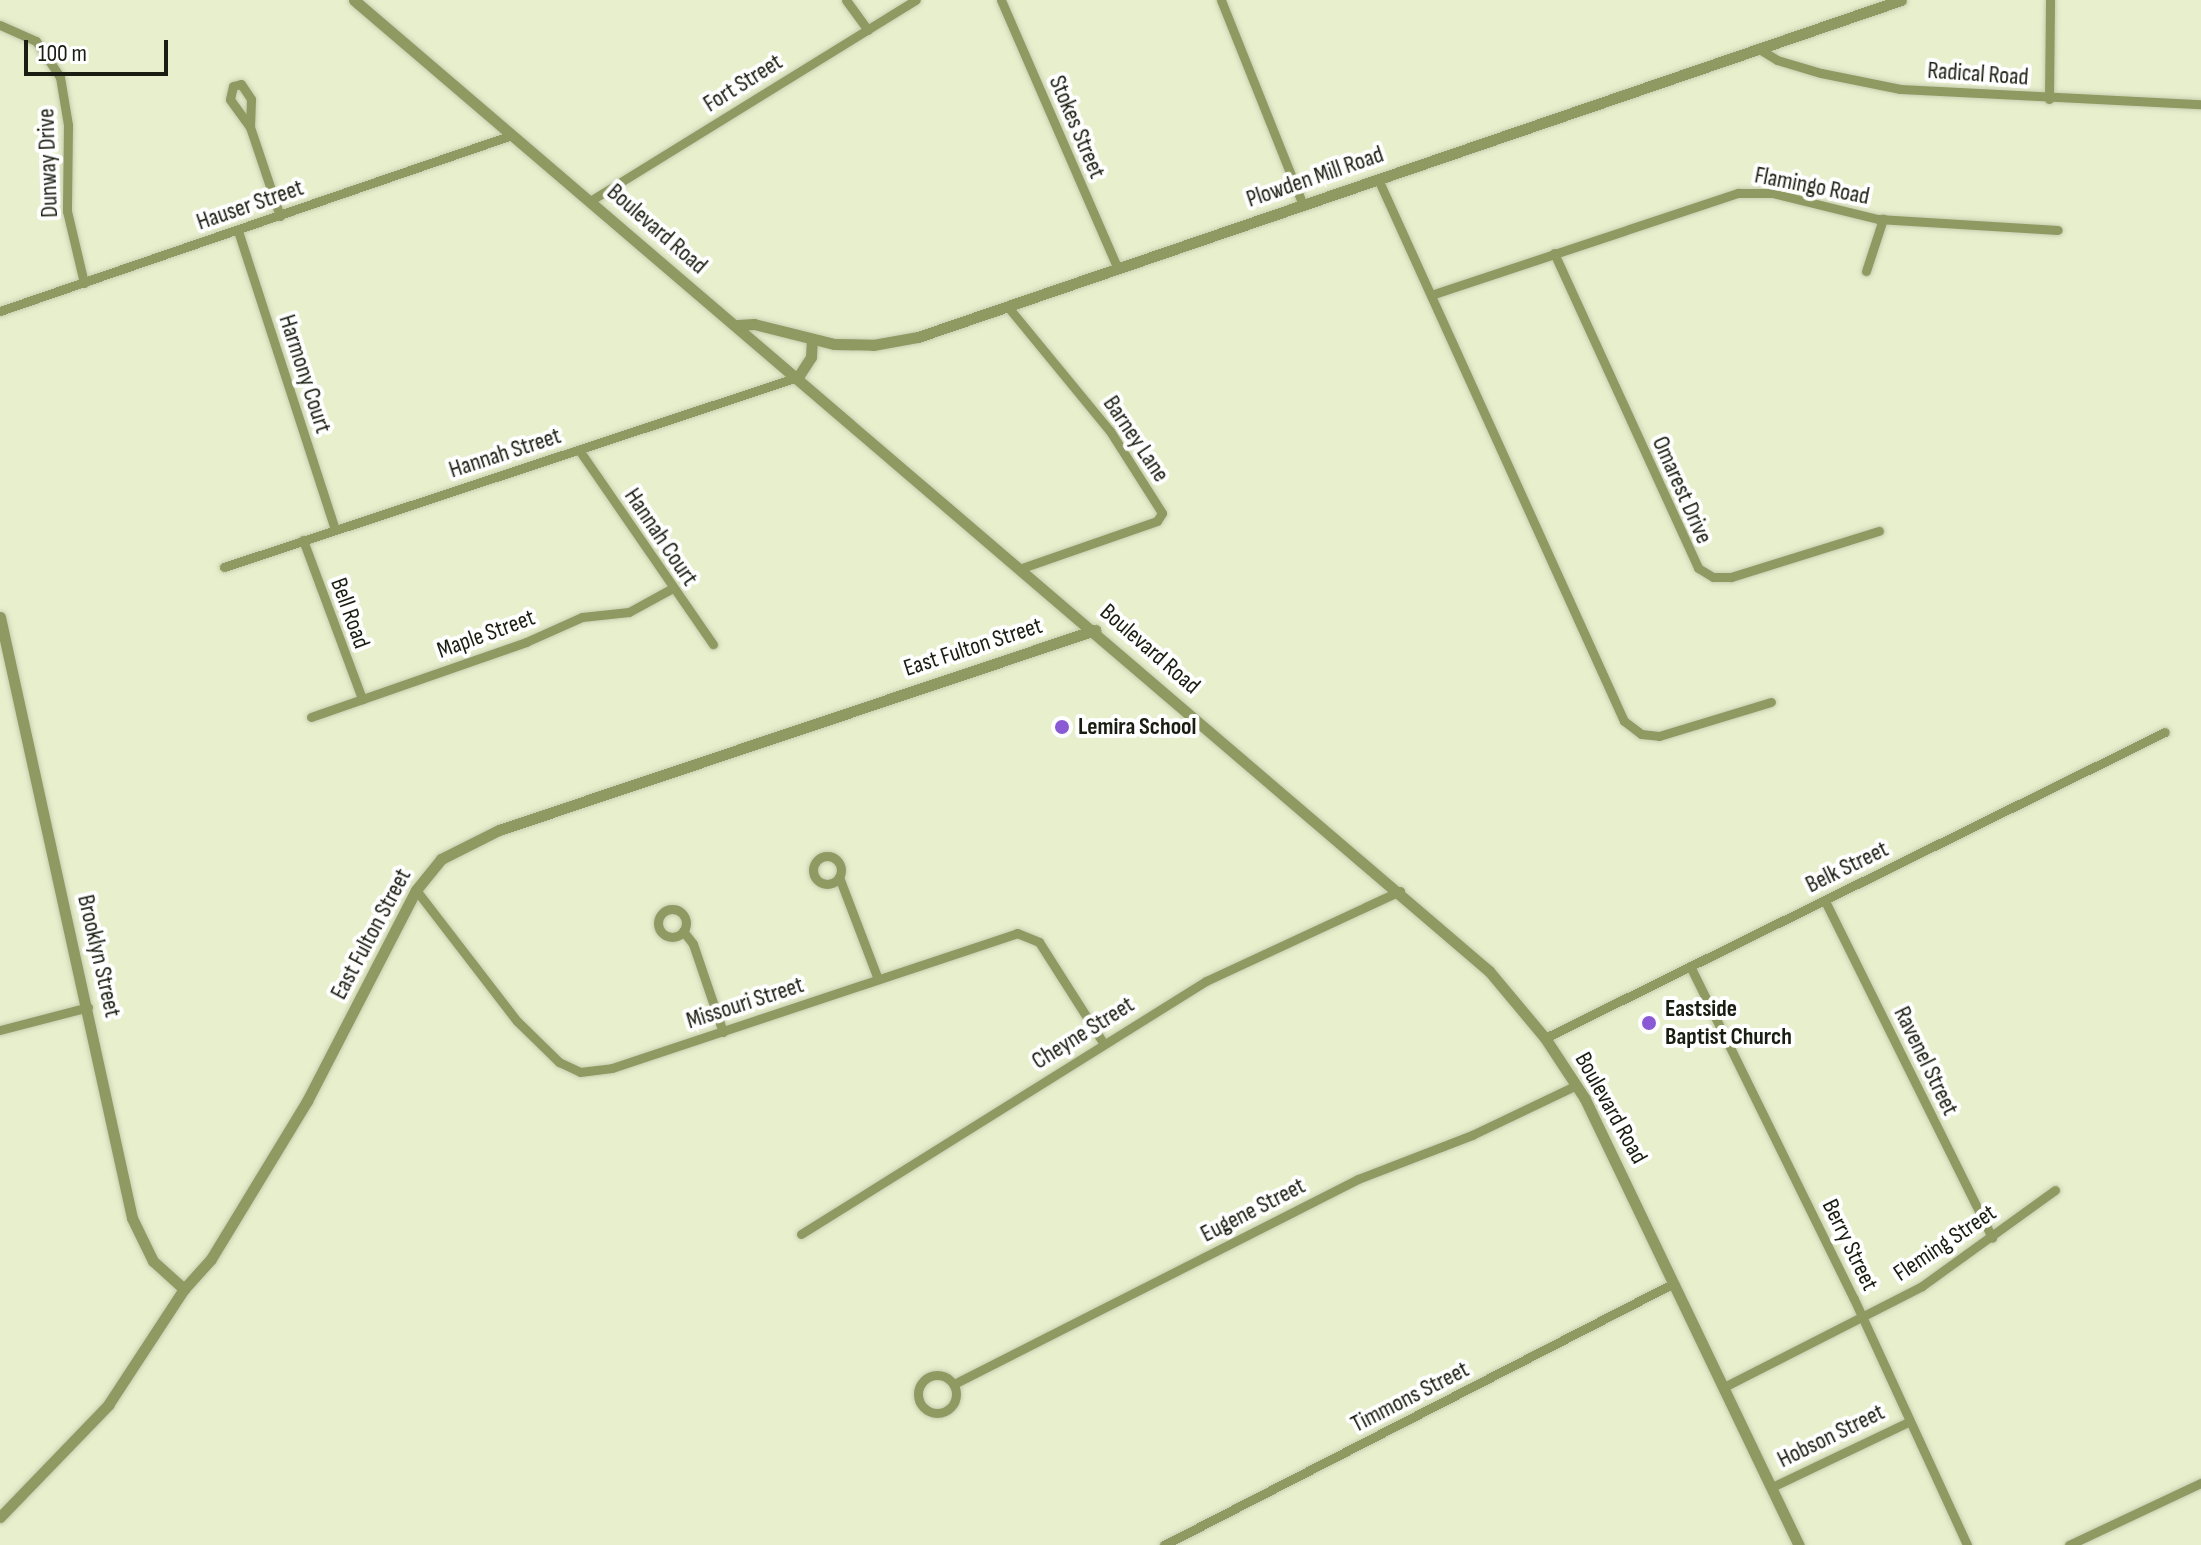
<!DOCTYPE html>
<html>
<head>
<meta charset="utf-8">
<style>
	body { margin:0 }
	#map { position:relative; width:2201px; height:1545px; overflow:hidden; background:#e7efcd; font-family:"Sofia Sans Condensed",sans-serif }
	div>[style] { position:absolute }
	.roads { filter:drop-shadow(0 0 2px #c6cdaf) drop-shadow(0 0 2px #c6cdaf) }
	.minor>* { height:9px; margin:-4.5px; padding:0 4.5px; transform-origin:4.5px; border-radius:4.5px; background:#8e9a61 }
	.minor>.ring { margin:-4.5px; padding:0; box-sizing:content-box; background:none; border:9px solid #8e9a61; border-radius:50% }
	.tertiary>* { height:11px; margin:-5.5px; padding:0 5.5px; transform-origin:5.5px; border-radius:5.5px; background:#8e9a61 }
	.dots>* { width:22px; height:22px; translate:-50% -50%; box-sizing:border-box; border:4px solid #fff; border-radius:50% }
	span { translate:-50% -50%; white-space:nowrap; text-align:center; line-height:1.15; -webkit-text-stroke:8px #fff; paint-order:stroke }
	.street-label { font-size:24px; color:#1a1d11 }
	.poi-label { font-size:24px; color:#1a1d11; font-weight:700 }
	.left { translate:0 -50%; text-align:left }
	.scale { position:absolute; left:24px; top:40px; width:144px; height:36px; box-sizing:border-box; border:4px solid #1a1d11; border-top:0; padding-left:10px; font-size:24px; line-height:28px; white-space:nowrap; color:#1a1d11; -webkit-text-stroke:6px #fff; paint-order:stroke }
</style>
</head>
<body>
<div id="map">
	<div class="roads">
		<div class="minor">
			<i style="left:846px;top:0;width:37px;rotate:54deg"></i>
			<i style="left:1001px;top:0;width:293px;rotate:66.5deg"></i>
			<i style="left:1221px;top:0;width:221px;rotate:68.2deg"></i>
			<i style="left:0;top:25px;width:39px;rotate:24deg"></i>
			<i style="left:36px;top:41px;width:43px;rotate:56.3deg"></i>
			<i style="left:60px;top:77px;width:49px;rotate:80.5deg"></i>
			<i style="left:68px;top:125px;width:86px;rotate:90.7deg"></i>
			<i style="left:67px;top:211px;width:74px;rotate:76.7deg"></i>
			<i style="left:1759px;top:49px;width:21px;rotate:31deg"></i>
			<i style="left:1777px;top:60px;width:46px;rotate:16.5deg"></i>
			<i style="left:1821px;top:73px;width:81px;rotate:11.4deg"></i>
			<i style="left:1900px;top:89px;width:301px;rotate:2.9deg"></i>
			<i style="left:241px;top:84px;width:18px;rotate:56deg"></i>
			<i style="left:251px;top:99px;width:28px;rotate:92deg"></i>
			<i style="left:250px;top:127px;width:34px;rotate:-126deg"></i>
			<i style="left:230px;top:99px;width:13px;rotate:-77deg"></i>
			<i style="left:233px;top:86px;width:8px;rotate:-14deg"></i>
			<i style="left:2049px;top:99px;width:99px;rotate:-89.4deg"></i>
			<i style="left:250px;top:127px;width:94px;rotate:71.4deg"></i>
			<i style="left:1378px;top:179px;width:595px;rotate:65.59deg"></i>
			<i style="left:1624px;top:721px;width:21px;rotate:37deg"></i>
			<i style="left:1641px;top:734px;width:18px;rotate:6deg"></i>
			<i style="left:1659px;top:736px;width:117px;rotate:-16.9deg"></i>
			<i style="left:590px;top:201px;width:383px;rotate:-31.7deg"></i>
			<i style="left:238px;top:231px;width:314px;rotate:72deg"></i>
			<i style="left:1554px;top:253px;width:346px;rotate:65.4deg"></i>
			<i style="left:1698px;top:568px;width:17px;rotate:31deg"></i>
			<i style="left:1713px;top:577px;width:18px"></i>
			<i style="left:1731px;top:577px;width:155px;rotate:-17.3deg"></i>
			<i style="left:1866px;top:271px;width:55px;rotate:-71.9deg"></i>
			<i style="left:1431px;top:295px;width:324px;rotate:-18.4deg"></i>
			<i style="left:1738px;top:193px;width:34px"></i>
			<i style="left:1772px;top:193px;width:109px;rotate:13.8deg"></i>
			<i style="left:1878px;top:219px;width:180px;rotate:3.5deg"></i>
			<i style="left:1008px;top:307px;width:161px;rotate:50.6deg"></i>
			<i style="left:1110px;top:431px;width:97px;rotate:57.6deg"></i>
			<i style="left:1162px;top:513px;width:9px;rotate:122deg"></i>
			<i style="left:1157px;top:521px;width:143px;rotate:160.8deg"></i>
			<i style="left:0;top:311px;width:541px;rotate:-18.97deg"></i>
			<i style="left:579px;top:450px;width:236px;rotate:55.4deg"></i>
			<i style="left:303px;top:540px;width:170px;rotate:69.6deg"></i>
			<i style="left:224px;top:567px;width:605px;rotate:-18.32deg"></i>
			<i style="left:311px;top:717px;width:228px;rotate:-19.2deg"></i>
			<i style="left:526px;top:642px;width:61px;rotate:-24.1deg"></i>
			<i style="left:582px;top:617px;width:47px;rotate:-6.1deg"></i>
			<i style="left:629px;top:612px;width:48px;rotate:-28.7deg"></i>
			<i class="ring" style="left:813px;top:856px;width:19px;height:19px"></i>
			<i style="left:839px;top:877px;width:109px;rotate:69.1deg"></i>
			<i style="left:416px;top:890px;width:165px;rotate:52.4deg"></i>
			<i style="left:517px;top:1021px;width:59px;rotate:44.3deg"></i>
			<i style="left:559px;top:1062px;width:23px;rotate:25deg"></i>
			<i style="left:580px;top:1072px;width:32px;rotate:-7deg"></i>
			<i style="left:612px;top:1068px;width:427px;rotate:-18.4deg"></i>
			<i style="left:1017px;top:933px;width:24px;rotate:22deg"></i>
			<i style="left:1039px;top:942px;width:121px;rotate:57.5deg"></i>
			<i style="left:1825px;top:901px;width:376px;rotate:63.6deg"></i>
			<i class="ring" style="left:658px;top:909px;width:19px;height:19px"></i>
			<i style="left:683px;top:931px;width:16px;rotate:52deg"></i>
			<i style="left:693px;top:944px;width:93px;rotate:71.2deg"></i>
			<i style="left:1690px;top:966px;width:371px;rotate:63.8deg"></i>
			<i style="left:1854px;top:1299px;width:271px;rotate:65.3deg"></i>
			<i style="left:0;top:1030px;width:91px;rotate:-14.6deg"></i>
			<i style="left:1545px;top:1038px;width:691px;rotate:-26.27deg"></i>
			<i style="left:801px;top:1234px;width:478px;rotate:-32deg"></i>
			<i style="left:1206px;top:981px;width:214px;rotate:-24.9deg"></i>
			<i class="ring" style="left:918px;top:1375px;width:29px;height:29px"></i>
			<i style="left:954px;top:1384px;width:453px;rotate:-26.9deg"></i>
			<i style="left:1358px;top:1179px;width:122px;rotate:-21.1deg"></i>
			<i style="left:1472px;top:1135px;width:116px;rotate:-25.5deg"></i>
			<i style="left:1724px;top:1387px;width:222px;rotate:-27deg"></i>
			<i style="left:1922px;top:1286px;width:164px;rotate:-35.8deg"></i>
			<i style="left:1772px;top:1487px;width:151px;rotate:-25.5deg"></i>
			<i style="left:1164px;top:1545px;width:573px;rotate:-27.19deg"></i>
			<i style="left:2069px;top:1545px;width:146px;rotate:-25.2deg"></i>
		</div>
		<div class="tertiary">
			<i style="left:354px;top:0;width:1494px;rotate:40.55deg"></i>
			<i style="left:1489px;top:971px;width:87px;rotate:50.1deg"></i>
			<i style="left:1545px;top:1038px;width:73px;rotate:56.7deg"></i>
			<i style="left:1585px;top:1099px;width:495px;rotate:64.4deg"></i>
			<i style="left:737px;top:325px;width:17px;rotate:-3deg"></i>
			<i style="left:754px;top:324px;width:82px;rotate:14deg"></i>
			<i style="left:834px;top:344px;width:39px;rotate:1deg"></i>
			<i style="left:873px;top:345px;width:46px;rotate:-10.1deg"></i>
			<i style="left:918px;top:337px;width:1039px;rotate:-18.92deg"></i>
			<i style="left:798px;top:377px;width:24px;rotate:-57deg"></i>
			<i style="left:811px;top:357px;width:17px;rotate:-87deg"></i>
			<i style="left:0;top:617px;width:615px;rotate:77.61deg"></i>
			<i style="left:132px;top:1218px;width:48px;rotate:64deg"></i>
			<i style="left:153px;top:1261px;width:42px;rotate:42.1deg"></i>
			<i style="left:0;top:1517px;width:156px;rotate:-46deg"></i>
			<i style="left:108px;top:1405px;width:139px;rotate:-56.8deg"></i>
			<i style="left:184px;top:1289px;width:40px;rotate:-48deg"></i>
			<i style="left:211px;top:1259px;width:185px;rotate:-58.7deg"></i>
			<i style="left:307px;top:1101px;width:237px;rotate:-62.7deg"></i>
			<i style="left:416px;top:890px;width:40px;rotate:-51deg"></i>
			<i style="left:441px;top:859px;width:65px;rotate:-26.6deg"></i>
			<i style="left:499px;top:830px;width:629px;rotate:-18.55deg"></i>
		</div>
	</div>
	<div class="dots">
		<i style="left:1062px;top:727px;background:#895ad3"></i>
		<i style="left:1649px;top:1023px;background:#895ad3"></i>
	</div>
	<div class="street-label">
		<span style="left:1978px;top:74px;rotate:4deg">Radical Road</span>
		<span style="left:743px;top:83px;rotate:-32deg">Fort Street</span>
		<span style="left:1077px;top:127px;rotate:67deg">Stokes Street</span>
		<span style="left:48px;top:163px;rotate:-92deg">Dunway Drive</span>
		<span style="left:1315px;top:177px;rotate:-19deg">Plowden Mill Road</span>
		<span style="left:1812px;top:186px;rotate:11deg">Flamingo Road</span>
		<span style="left:250px;top:205px;rotate:-19deg">Hauser Street</span>
		<span style="left:657px;top:229px;rotate:41deg">Boulevard Road</span>
		<span style="left:305px;top:374px;rotate:72deg">Harmony Court</span>
		<span style="left:1136px;top:439px;rotate:56deg">Barney Lane</span>
		<span style="left:505px;top:453px;rotate:-18deg">Hannah Street</span>
		<span style="left:1682px;top:490px;rotate:66deg">Omarest Drive</span>
		<span style="left:661px;top:537px;rotate:56deg">Hannah Court</span>
		<span style="left:350px;top:613px;rotate:70deg">Bell Road</span>
		<span style="left:486px;top:634px;rotate:-20deg">Maple Street</span>
		<span style="left:973px;top:647px;rotate:-18deg">East Fulton Street</span>
		<span style="left:1150px;top:649px;rotate:41deg">Boulevard Road</span>
		<span style="left:1847px;top:867px;rotate:-26deg">Belk Street</span>
		<span style="left:371px;top:934px;rotate:-62deg">East Fulton Street</span>
		<span style="left:99px;top:956px;rotate:77deg">Brooklyn Street</span>
		<span style="left:745px;top:1003px;rotate:-18deg">Missouri Street</span>
		<span style="left:1083px;top:1033px;rotate:-32deg">Cheyne Street</span>
		<span style="left:1926px;top:1061px;rotate:64deg">Ravenel Street</span>
		<span style="left:1611px;top:1108px;rotate:61deg">Boulevard Road</span>
		<span style="left:1253px;top:1210px;rotate:-27deg">Eugene Street</span>
		<span style="left:1945px;top:1243px;rotate:-34deg">Fleming Street</span>
		<span style="left:1850px;top:1245px;rotate:64deg">Berry Street</span>
		<span style="left:1410px;top:1397px;rotate:-27deg">Timmons Street</span>
		<span style="left:1831px;top:1436px;rotate:-26deg">Hobson Street</span>
	</div>
	<div class="poi-label">
		<span class="left" style="left:1078px;top:727px">Lemira School</span>
		<span class="left" style="left:1665px;top:1023px">Eastside<br>Baptist Church</span>
	</div>
	<div class="scale">100 m</div>
</div>
</body>
</html>
